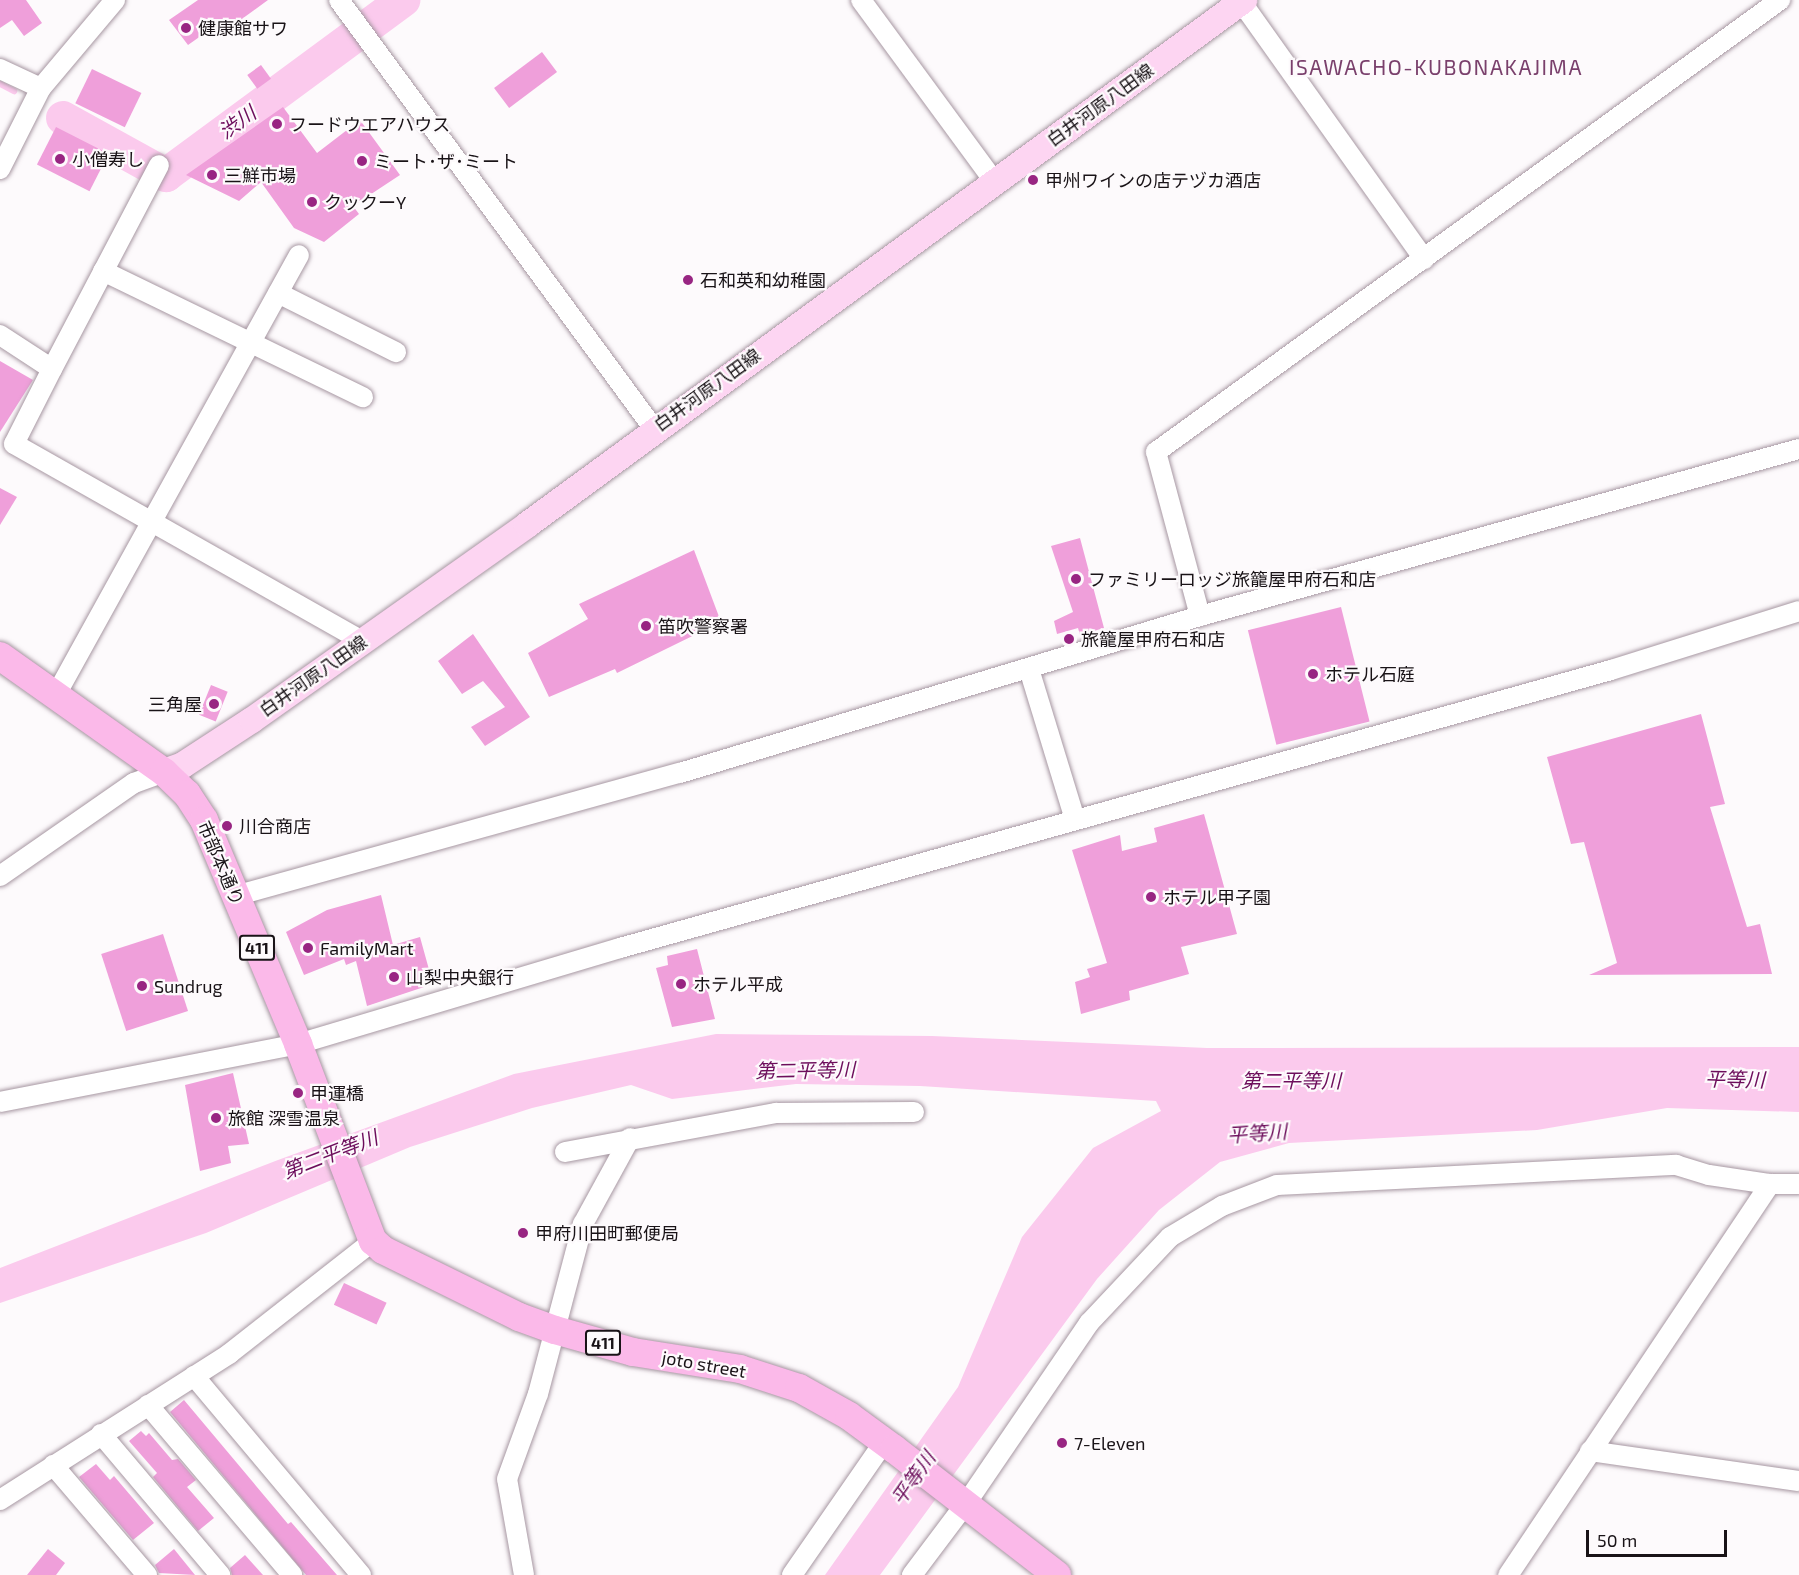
<!DOCTYPE html>
<html>
<head>
<meta charset="utf-8">
<style>
	body { margin:0 }
	#map { position:relative; width:1799px; height:1575px; overflow:hidden; background:#fdfafc; font-family:"Exo 2","Noto Sans JP",sans-serif }
	div>[style] { position:absolute }
	.water>* { inset:0; background:#fbcaed }
	.stream>* { height:6px; margin:-3px; padding:0 3px; transform-origin:3px; border-radius:3px; background:#fbcaed }
	.river>* { height:34px; margin:-17px; padding:0 17px; transform-origin:17px; border-radius:17px; background:#fbcaed }
	.building>* { inset:0; background:#ef9fda; transform-origin:0 0 }
	.roads { filter:drop-shadow(0 0 2px #a797a2) drop-shadow(0 0 2px #a797a2) }
	.minor>* { height:20px; margin:-10px; padding:0 10px; transform-origin:10px; border-radius:10px; background:#fff }
	.major>* { height:26px; margin:-13px; padding:0 13px; transform-origin:13px; border-radius:13px; background:#fdd5f2 }
	.highway>* { height:28px; margin:-14px; padding:0 14px; transform-origin:14px; border-radius:14px; background:#fbb9e9 }
	.dots>* { width:16px; height:16px; translate:-50% -50%; box-sizing:border-box; border:3px solid #fdfafc; border-radius:50% }
	span { translate:-50% -50%; white-space:nowrap; text-align:center; line-height:1.15; -webkit-text-stroke:4.5px #fdfafc; paint-order:stroke }
	.shield-label span { padding:2px 4px; background:#fdfafc; border:2px solid; border-radius:4px; -webkit-text-stroke-width:0 }
	.shield-label { font-size:16px; color:#191317; font-weight:700 }
	.poi-label { font-size:18px; color:#191317 }
	.left { translate:0 -50%; text-align:left }
	.right { translate:-100% -50%; text-align:right }
	.street-label { font-size:18px; color:#191317 }
	.water-label { font-size:20px; color:#6d0e5c; font-style:italic }
	.quarter-label { font-size:21px; color:#7a406c; letter-spacing:1.5px }
	.scale { position:absolute; left:1586px; top:1530px; width:141px; height:27px; box-sizing:border-box; border:3px solid #191317; border-top:0; padding-left:8px; font-size:18px; line-height:21px; white-space:nowrap; color:#191317; -webkit-text-stroke:4px #fdfafc; paint-order:stroke }
</style>
</head>
<body>
<div id="map">
	<div class="water">
		<i style="clip-path:polygon(716px 1034px,932px 1036px,1207px 1048px,1799px 1047px,1799px 1112px,1667px 1108px,1537px 1130px,1289px 1143px,1220px 1162px,1159px 1210px,1097px 1279px,880px 1575px,825px 1575px,958px 1387px,1022px 1237px,1093px 1148px,1161px 1111px,1156px 1101px,920px 1086px,796px 1084px,672px 1099px,631px 1085px,532px 1108px,410px 1147px,206px 1233px,0 1303px,0 1268px,278px 1160px,514px 1074px)"></i>
	</div>
	<div class="stream">
		<i style="left:0;top:84px;width:16px;rotate:27deg"></i>
	</div>
	<div class="river">
		<i style="left:63px;top:118px;width:118px;rotate:29deg"></i>
		<i style="left:166px;top:175px;width:295px;rotate:-36.4deg"></i>
	</div>
	<div class="building">
		<i style="clip-path:polygon(0 0,26px 0,42px 23px,24px 36px,12px 20px,0 28px)"></i>
		<i style="clip-path:polygon(198px 0,268px 0,228px 29px,222px 21px,188px 45px,169px 20px)"></i>
		<i style="left:542px;top:52px;width:25px;height:60px;rotate:53deg"></i>
		<i style="left:261px;top:65px;width:17px;height:17px;rotate:54deg"></i>
		<i style="left:92px;top:69px;width:55px;height:38px;rotate:26deg"></i>
		<i style="clip-path:polygon(283px 107px,317px 153px,360px 120px,400px 175px,353px 206px,359px 214px,324px 242px,294px 228px,261px 182px,239px 201px,186px 175px)"></i>
		<i style="left:56px;top:127px;width:59px;height:42px;rotate:27deg"></i>
		<i style="clip-path:polygon(0 361px,33px 380px,0 432px)"></i>
		<i style="clip-path:polygon(0 488px,17px 497px,0 525px)"></i>
		<i style="clip-path:polygon(1080px 538px,1104px 628px,1080px 635px,1078px 628px,1057px 634px,1054px 621px,1073px 612px,1051px 546px)"></i>
		<i style="clip-path:polygon(694px 550px,721px 622px,617px 673px,615px 669px,549px 697px,528px 653px,588px 619px,579px 604px)"></i>
		<i style="left:1341px;top:607px;width:118px;height:96px;rotate:76deg"></i>
		<i style="clip-path:polygon(473px 634px,530px 717px,485px 746px,471px 727px,505px 707px,483px 681px,462px 694px,438px 661px)"></i>
		<i style="left:211px;top:685px;width:18px;height:32px;rotate:22deg"></i>
		<i style="clip-path:polygon(1701px 714px,1725px 804px,1710px 807px,1747px 927px,1760px 924px,1772px 974px,1589px 975px,1617px 963px,1584px 842px,1571px 844px,1547px 757px)"></i>
		<i style="clip-path:polygon(1204px 814px,1237px 934px,1181px 947px,1189px 974px,1129px 991px,1130px 1000px,1081px 1014px,1075px 982px,1090px 977px,1087px 969px,1107px 963px,1072px 850px,1120px 835px,1122px 851px,1157px 842px,1154px 828px)"></i>
		<i style="clip-path:polygon(381px 895px,393px 945px,420px 937px,433px 984px,367px 1006px,356px 961px,346px 965px,344px 959px,304px 975px,286px 932px,327px 910px)"></i>
		<i style="left:163px;top:934px;width:81px;height:65px;rotate:72deg"></i>
		<i style="clip-path:polygon(697px 949px,715px 1019px,672px 1027px,656px 968px,668px 965px,667px 956px)"></i>
		<i style="clip-path:polygon(233px 1073px,249px 1144px,228px 1146px,231px 1163px,200px 1171px,185px 1085px)"></i>
		<i style="left:344px;top:1283px;width:47px;height:24px;rotate:25deg"></i>
		<i style="clip-path:polygon(184px 1400px,288px 1524px,291px 1522px,337px 1575px,306px 1575px,170px 1412px)"></i>
		<i style="clip-path:polygon(141px 1431px,146px 1436px,149px 1433px,172px 1460px,178px 1459px,196px 1480px,187px 1487px,214px 1518px,198px 1531px,153px 1477px,157px 1473px,129px 1441px)"></i>
		<i style="clip-path:polygon(96px 1464px,110px 1480px,114px 1476px,154px 1523px,133px 1540px,79px 1477px)"></i>
		<i style="clip-path:polygon(48px 1549px,65px 1563px,56px 1575px,27px 1575px)"></i>
		<i style="clip-path:polygon(174px 1549px,195px 1575px,159px 1573px,155px 1565px)"></i>
		<i style="clip-path:polygon(245px 1555px,263px 1575px,232px 1575px,230px 1568px)"></i>
	</div>
	<div class="roads">
		<div class="minor">
			<i style="left:339px;top:0;width:532px;rotate:53.71deg"></i>
			<i style="left:861px;top:0;width:225px;rotate:53.7deg"></i>
			<i style="left:1240px;top:0;width:318px;rotate:54.6deg"></i>
			<i style="left:0;top:69px;width:45px;rotate:24.9deg"></i>
			<i style="left:0;top:169px;width:91px;rotate:-63.2deg"></i>
			<i style="left:41px;top:88px;width:115px;rotate:-49.9deg"></i>
			<i style="left:103px;top:271px;width:289px;rotate:25.9deg"></i>
			<i style="left:278px;top:293px;width:132px;rotate:26.6deg"></i>
			<i style="left:0;top:335px;width:62px;rotate:33.2deg"></i>
			<i style="left:52px;top:369px;width:84px;rotate:116.9deg"></i>
			<i style="left:14px;top:444px;width:400px;rotate:29.5deg"></i>
			<i style="left:52px;top:369px;width:230px;rotate:-62.3deg"></i>
			<i style="left:1200px;top:616px;width:170px;rotate:-105deg"></i>
			<i style="left:1156px;top:452px;width:771px;rotate:-35.92deg"></i>
			<i style="left:1029px;top:669px;width:157px;rotate:73deg"></i>
			<i style="left:57px;top:693px;width:500px;rotate:-61.08deg"></i>
			<i style="left:0;top:876px;width:163px;rotate:-34.8deg"></i>
			<i style="left:134px;top:783px;width:32px;rotate:-20deg"></i>
			<i style="left:235px;top:896px;width:462px;rotate:-15.5deg"></i>
			<i style="left:680px;top:773px;width:543px;rotate:-16.8deg"></i>
			<i style="left:1200px;top:616px;width:622px;rotate:-15.58deg"></i>
			<i style="left:0;top:1102px;width:304px;rotate:-11deg"></i>
			<i style="left:298px;top:1044px;width:336px;rotate:-16.6deg"></i>
			<i style="left:620px;top:948px;width:1029px;rotate:-15.67deg"></i>
			<i style="left:1611px;top:670px;width:197px;rotate:-17.4deg"></i>
			<i style="left:565px;top:1152px;width:215px;rotate:-10.5deg"></i>
			<i style="left:776px;top:1113px;width:138px;rotate:-0.4deg"></i>
			<i style="left:1770px;top:1184px;width:29px"></i>
			<i style="left:194px;top:1376px;width:260px;rotate:50deg"></i>
			<i style="left:148px;top:1405px;width:223px;rotate:49.7deg"></i>
			<i style="left:101px;top:1434px;width:185px;rotate:49.8deg"></i>
			<i style="left:1590px;top:1451px;width:211px;rotate:8.2deg"></i>
			<i style="left:53px;top:1465px;width:145px;rotate:49.5deg"></i>
			<i style="left:0;top:1500px;width:272px;rotate:-32.5deg"></i>
			<i style="left:229px;top:1354px;width:183px;rotate:-38.1deg"></i>
			<i style="left:524px;top:1575px;width:97px;rotate:-100deg"></i>
			<i style="left:507px;top:1479px;width:90px;rotate:-70deg"></i>
			<i style="left:538px;top:1394px;width:176px;rotate:-75.2deg"></i>
			<i style="left:583px;top:1224px;width:98px;rotate:-61.3deg"></i>
			<i style="left:792px;top:1575px;width:162px;rotate:-55.3deg"></i>
			<i style="left:912px;top:1575px;width:91px;rotate:-53deg"></i>
			<i style="left:967px;top:1502px;width:217px;rotate:-55.7deg"></i>
			<i style="left:1089px;top:1323px;width:118px;rotate:-46.7deg"></i>
			<i style="left:1170px;top:1237px;width:61px;rotate:-30.8deg"></i>
			<i style="left:1222px;top:1206px;width:59px;rotate:-20.9deg"></i>
			<i style="left:1277px;top:1185px;width:400px;rotate:-2.9deg"></i>
			<i style="left:1676px;top:1165px;width:34px;rotate:17deg"></i>
			<i style="left:1709px;top:1175px;width:62px;rotate:8.4deg"></i>
			<i style="left:1770px;top:1184px;width:471px;rotate:123.8deg"></i>
		</div>
		<div class="major">
			<i style="left:164px;top:772px;width:20px;rotate:-20deg"></i>
			<i style="left:183px;top:765px;width:82px;rotate:-33.1deg"></i>
			<i style="left:252px;top:720px;width:337px;rotate:-35.3deg"></i>
			<i style="left:527px;top:525px;width:889px;rotate:-36.21deg"></i>
		</div>
		<div class="highway">
			<i style="left:0;top:656px;width:201px;rotate:35.3deg"></i>
			<i style="left:164px;top:772px;width:32px;rotate:44deg"></i>
			<i style="left:187px;top:794px;width:31px;rotate:57deg"></i>
			<i style="left:204px;top:820px;width:243px;rotate:67.2deg"></i>
			<i style="left:298px;top:1044px;width:211px;rotate:69.2deg"></i>
			<i style="left:373px;top:1241px;width:13px;rotate:42deg"></i>
			<i style="left:383px;top:1250px;width:152px;rotate:26.2deg"></i>
			<i style="left:519px;top:1317px;width:38px;rotate:20deg"></i>
			<i style="left:555px;top:1330px;width:81px;rotate:15.8deg"></i>
			<i style="left:633px;top:1352px;width:108px;rotate:9deg"></i>
			<i style="left:740px;top:1369px;width:62px;rotate:17.9deg"></i>
			<i style="left:799px;top:1388px;width:57px;rotate:29.2deg"></i>
			<i style="left:849px;top:1416px;width:56px;rotate:36.3deg"></i>
			<i style="left:894px;top:1449px;width:206px;rotate:37.7deg"></i>
		</div>
	</div>
	<div class="dots">
		<i style="left:186px;top:28px;background:#982582"></i>
		<i style="left:277px;top:124px;background:#982582"></i>
		<i style="left:60px;top:159px;background:#982582"></i>
		<i style="left:362px;top:161px;background:#982582"></i>
		<i style="left:212px;top:175px;background:#982582"></i>
		<i style="left:1033px;top:180px;background:#982582"></i>
		<i style="left:312px;top:202px;background:#982582"></i>
		<i style="left:688px;top:280px;background:#982582"></i>
		<i style="left:1076px;top:579px;background:#982582"></i>
		<i style="left:646px;top:626px;background:#982582"></i>
		<i style="left:1069px;top:639px;background:#982582"></i>
		<i style="left:1313px;top:674px;background:#982582"></i>
		<i style="left:214px;top:704px;background:#982582"></i>
		<i style="left:227px;top:826px;background:#982582"></i>
		<i style="left:1151px;top:897px;background:#982582"></i>
		<i style="left:308px;top:948px;background:#982582"></i>
		<i style="left:394px;top:977px;background:#982582"></i>
		<i style="left:681px;top:984px;background:#982582"></i>
		<i style="left:142px;top:986px;background:#982582"></i>
		<i style="left:298px;top:1093px;background:#982582"></i>
		<i style="left:216px;top:1118px;background:#982582"></i>
		<i style="left:523px;top:1233px;background:#982582"></i>
		<i style="left:1062px;top:1443px;background:#982582"></i>
	</div>
	<div class="shield-label">
		<span style="left:257px;top:948px">411</span>
		<span style="left:603px;top:1343px">411</span>
	</div>
	<div class="poi-label">
		<span class="left" style="left:198px;top:28px">健康館サワ</span>
		<span class="left" style="left:289px;top:124px">フードウエアハウス</span>
		<span class="left" style="left:72px;top:159px">小僧寿し</span>
		<span class="left" style="left:374px;top:161px">ミート･ザ･ミート</span>
		<span class="left" style="left:224px;top:175px">三鮮市場</span>
		<span class="left" style="left:1045px;top:180px">甲州ワインの店テヅカ酒店</span>
		<span class="left" style="left:324px;top:202px">クックーY</span>
		<span class="left" style="left:700px;top:280px">石和英和幼稚園</span>
		<span class="left" style="left:1088px;top:579px">ファミリーロッジ旅籠屋甲府石和店</span>
		<span class="left" style="left:658px;top:626px">笛吹警察署</span>
		<span class="left" style="left:1081px;top:639px">旅籠屋甲府石和店</span>
		<span class="left" style="left:1325px;top:674px">ホテル石庭</span>
		<span class="right" style="left:202px;top:704px">三角屋</span>
		<span class="left" style="left:239px;top:826px">川合商店</span>
		<span class="left" style="left:1163px;top:897px">ホテル甲子園</span>
		<span class="left" style="left:320px;top:948px">FamilyMart</span>
		<span class="left" style="left:406px;top:977px">山梨中央銀行</span>
		<span class="left" style="left:693px;top:984px">ホテル平成</span>
		<span class="left" style="left:154px;top:986px">Sundrug</span>
		<span class="left" style="left:310px;top:1093px">甲運橋</span>
		<span class="left" style="left:228px;top:1118px">旅館 深雪温泉</span>
		<span class="left" style="left:535px;top:1233px">甲府川田町郵便局</span>
		<span class="left" style="left:1074px;top:1443px">7-Eleven</span>
	</div>
	<div class="street-label">
		<span style="left:1100px;top:105px;rotate:-36deg">白井河原八田線</span>
		<span style="left:707px;top:390px;rotate:-36deg">白井河原八田線</span>
		<span style="left:313px;top:676px;rotate:-35deg">白井河原八田線</span>
		<span style="left:221px;top:863px;rotate:67deg">市部本通り</span>
		<span style="left:704px;top:1364px;rotate:10deg">joto street</span>
	</div>
	<div class="water-label">
		<span style="left:237px;top:122px;rotate:-36deg">渋川</span>
		<span style="left:805px;top:1070px;rotate:-1deg">第二平等川</span>
		<span style="left:1735px;top:1079px;rotate:1deg">平等川</span>
		<span style="left:1291px;top:1080px">第二平等川</span>
		<span style="left:1257px;top:1133px;rotate:-4deg">平等川</span>
		<span style="left:330px;top:1154px;rotate:-21deg">第二平等川</span>
		<span style="left:913px;top:1478px;rotate:-55deg">平等川</span>
	</div>
	<div class="quarter-label">
		<span style="left:1436px;top:67px">ISAWACHO-KUBONAKAJIMA</span>
	</div>
	<div class="scale">50 m</div>
</div>
</body>
</html>
